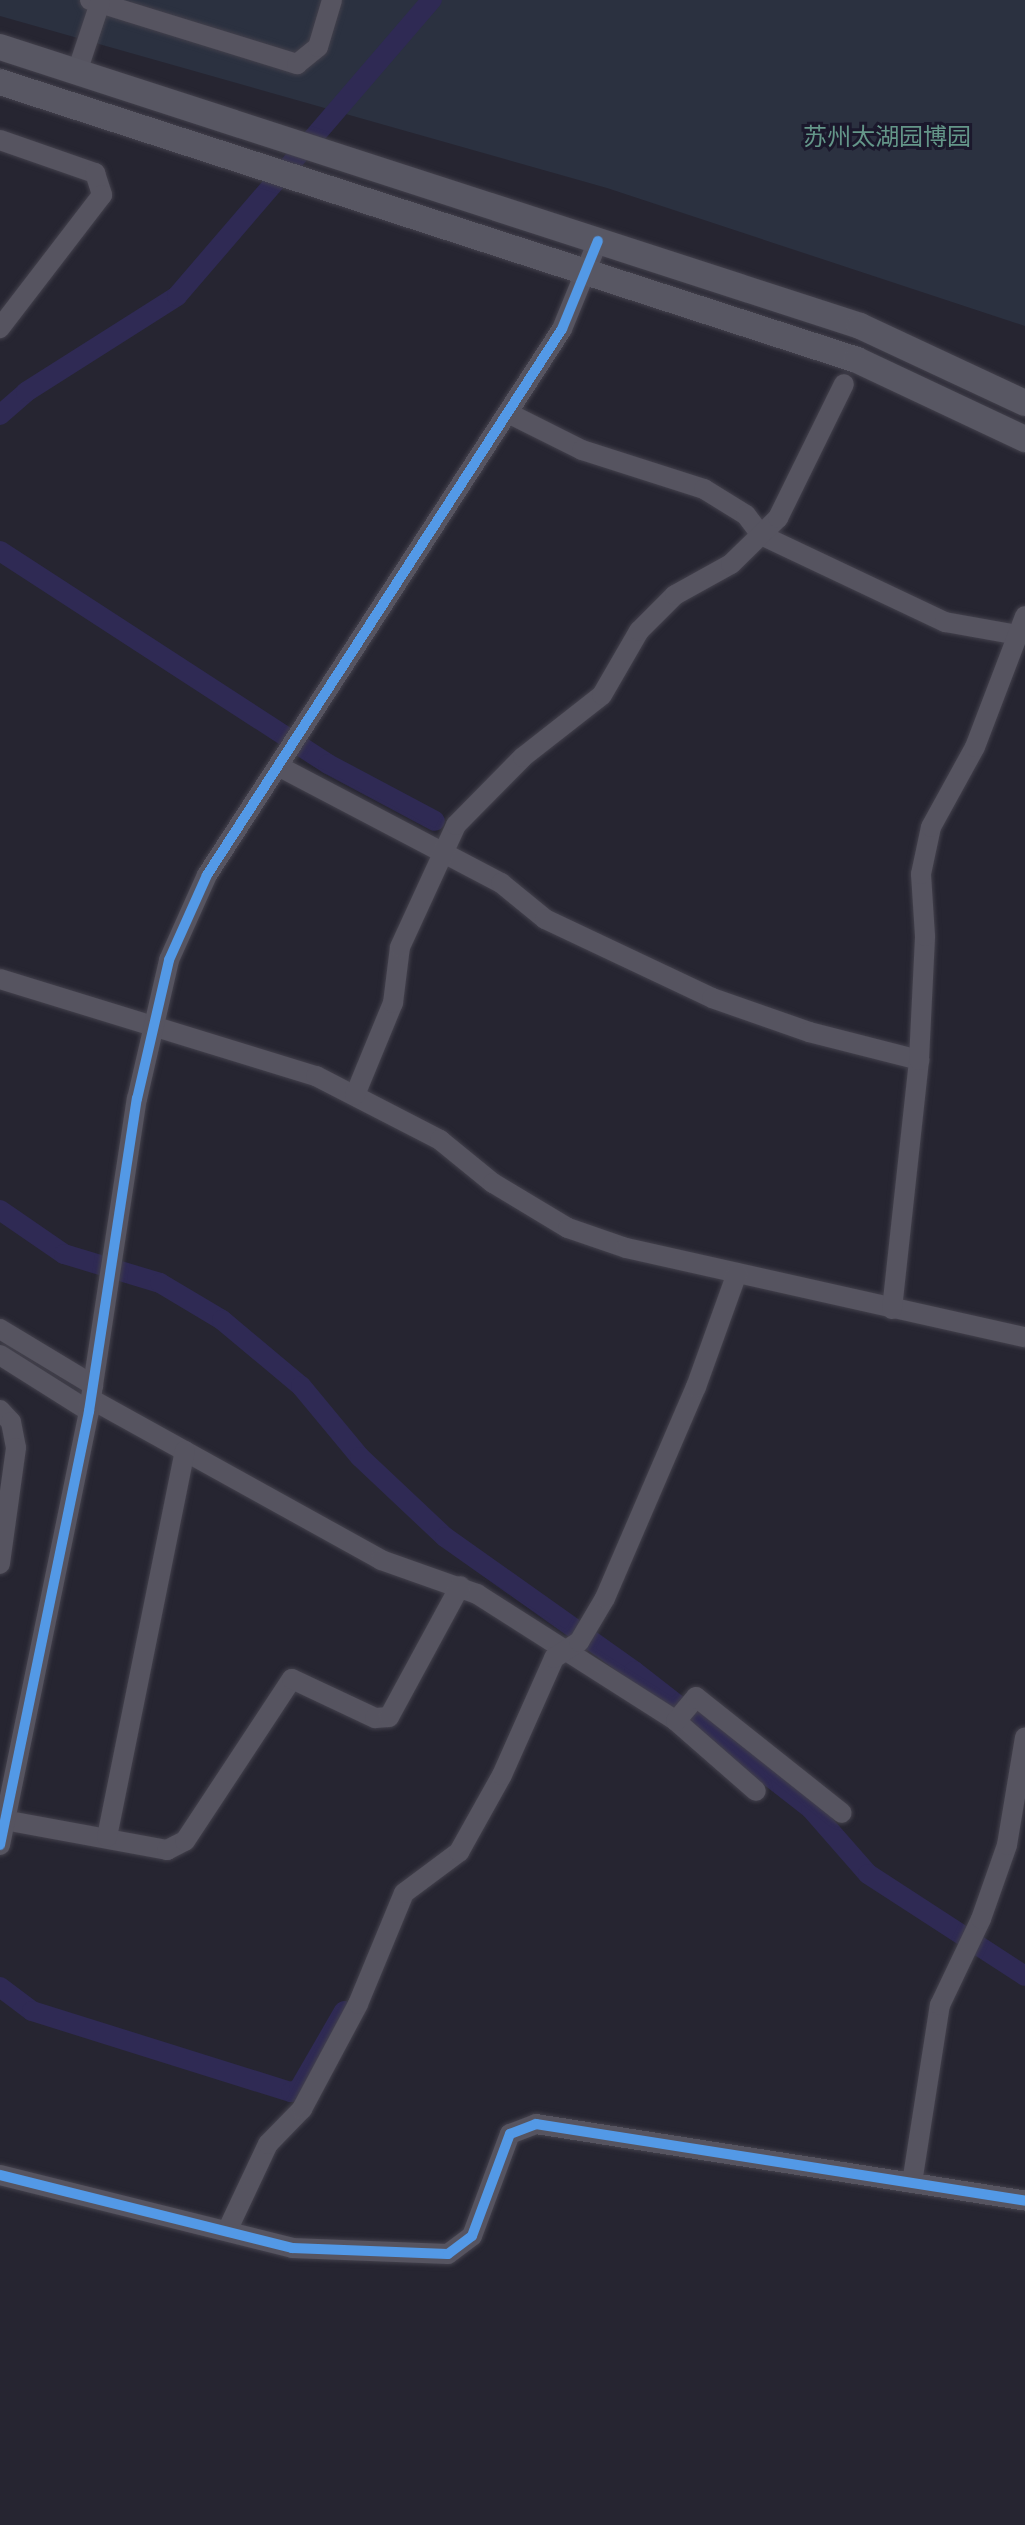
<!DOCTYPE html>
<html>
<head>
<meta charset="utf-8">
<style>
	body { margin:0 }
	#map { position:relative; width:1025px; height:2525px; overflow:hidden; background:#262531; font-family:Figtree,"Noto Sans SC",sans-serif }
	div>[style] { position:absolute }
	.green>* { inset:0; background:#2b3140 }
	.canal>* { height:20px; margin:-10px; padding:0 10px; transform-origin:10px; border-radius:10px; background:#2f2a54 }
	.roads { filter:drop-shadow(0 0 2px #43414c) drop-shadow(0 0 2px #43414c) }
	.minor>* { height:20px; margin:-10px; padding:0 10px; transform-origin:10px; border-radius:10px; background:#565460 }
	.major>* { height:26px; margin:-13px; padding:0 13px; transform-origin:13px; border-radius:13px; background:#585763 }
	.cycleway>* { height:10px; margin:-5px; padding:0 5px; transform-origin:5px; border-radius:5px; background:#5399e6 }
	span { translate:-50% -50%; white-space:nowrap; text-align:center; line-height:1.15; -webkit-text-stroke:6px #1b182c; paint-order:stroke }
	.park-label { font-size:24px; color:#649689 }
</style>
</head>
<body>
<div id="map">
	<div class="green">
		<i style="clip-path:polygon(0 0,1025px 0,1025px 326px,607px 188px,0 16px)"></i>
	</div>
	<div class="canal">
		<i style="left:0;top:415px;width:35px;rotate:-41deg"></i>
		<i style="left:26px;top:392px;width:179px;rotate:-32.4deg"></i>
		<i style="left:177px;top:296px;width:391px;rotate:-49.3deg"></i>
		<i style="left:0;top:551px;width:391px;rotate:33deg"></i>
		<i style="left:328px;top:764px;width:121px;rotate:28deg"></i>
		<i style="left:0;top:1210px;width:78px;rotate:34.5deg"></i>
		<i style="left:64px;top:1254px;width:100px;rotate:16.8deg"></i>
		<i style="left:160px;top:1283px;width:72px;rotate:30.8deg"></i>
		<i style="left:222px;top:1320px;width:103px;rotate:39.9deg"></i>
		<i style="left:301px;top:1386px;width:92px;rotate:50.3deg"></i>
		<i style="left:360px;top:1457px;width:117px;rotate:43.3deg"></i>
		<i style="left:445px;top:1537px;width:232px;rotate:35.3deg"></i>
		<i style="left:634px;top:1671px;width:224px;rotate:37.9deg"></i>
		<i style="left:811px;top:1809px;width:86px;rotate:48.8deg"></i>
		<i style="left:868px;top:1874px;width:187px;rotate:33deg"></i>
		<i style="left:0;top:1987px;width:40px;rotate:37deg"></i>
		<i style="left:32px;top:2011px;width:271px;rotate:17.4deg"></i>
		<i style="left:291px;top:2092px;width:9px;rotate:-21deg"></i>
		<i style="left:299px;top:2089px;width:90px;rotate:-60deg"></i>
	</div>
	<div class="roads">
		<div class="minor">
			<i style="left:90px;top:0;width:217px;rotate:17.2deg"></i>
			<i style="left:297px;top:64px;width:27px;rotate:-39deg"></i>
			<i style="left:318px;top:47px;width:49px;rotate:-73.4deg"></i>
			<i style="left:77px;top:72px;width:73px;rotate:-71.6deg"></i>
			<i style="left:0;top:140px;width:101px;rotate:19.2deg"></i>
			<i style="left:95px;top:173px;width:23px;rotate:72deg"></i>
			<i style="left:102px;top:195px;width:168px;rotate:127.5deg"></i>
			<i style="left:508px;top:413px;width:83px;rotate:26.6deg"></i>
			<i style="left:582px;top:450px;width:128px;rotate:17.7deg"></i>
			<i style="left:704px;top:489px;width:49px;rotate:31.8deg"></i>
			<i style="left:746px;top:515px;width:25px;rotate:53deg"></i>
			<i style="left:761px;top:535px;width:204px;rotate:25.3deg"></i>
			<i style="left:945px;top:622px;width:74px;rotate:10.1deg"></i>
			<i style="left:280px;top:767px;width:250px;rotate:27.7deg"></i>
			<i style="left:501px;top:883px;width:57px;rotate:39.3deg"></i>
			<i style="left:545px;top:919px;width:185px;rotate:25.3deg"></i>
			<i style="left:712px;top:998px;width:103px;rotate:19.3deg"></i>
			<i style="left:809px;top:1032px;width:114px;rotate:14.3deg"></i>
			<i style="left:0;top:979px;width:331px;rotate:17.1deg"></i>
			<i style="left:316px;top:1076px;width:140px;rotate:27.3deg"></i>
			<i style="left:440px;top:1140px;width:68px;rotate:39.1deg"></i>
			<i style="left:493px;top:1183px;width:87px;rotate:31deg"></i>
			<i style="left:568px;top:1228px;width:61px;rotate:19deg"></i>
			<i style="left:626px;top:1248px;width:409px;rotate:12.6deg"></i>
			<i style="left:355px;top:1095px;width:100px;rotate:-67.6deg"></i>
			<i style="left:393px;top:1003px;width:56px;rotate:-82.9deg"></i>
			<i style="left:400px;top:947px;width:134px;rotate:-65.3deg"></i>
			<i style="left:456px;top:825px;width:95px;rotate:-45.4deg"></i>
			<i style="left:523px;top:757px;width:100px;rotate:-38.1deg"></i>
			<i style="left:602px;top:695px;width:74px;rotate:-60deg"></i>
			<i style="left:639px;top:631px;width:51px;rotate:-45deg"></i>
			<i style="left:675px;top:595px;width:64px;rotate:-29deg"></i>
			<i style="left:731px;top:564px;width:66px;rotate:-44.4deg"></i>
			<i style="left:778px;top:518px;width:149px;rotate:-63.8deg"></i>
			<i style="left:892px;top:1309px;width:250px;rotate:-83.8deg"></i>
			<i style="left:919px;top:1060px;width:124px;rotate:-87.2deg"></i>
			<i style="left:925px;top:936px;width:62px;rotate:-93.7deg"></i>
			<i style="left:921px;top:874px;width:48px;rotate:-78deg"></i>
			<i style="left:931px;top:827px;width:91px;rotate:-61.2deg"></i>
			<i style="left:975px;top:747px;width:140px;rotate:-69.1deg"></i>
			<i style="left:0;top:1329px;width:109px;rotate:31.1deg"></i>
			<i style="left:0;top:1355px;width:105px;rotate:32.2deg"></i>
			<i style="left:91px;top:1399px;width:332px;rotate:29deg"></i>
			<i style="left:381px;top:1560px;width:102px;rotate:19.5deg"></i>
			<i style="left:477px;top:1594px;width:236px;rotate:32.5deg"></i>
			<i style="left:676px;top:1721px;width:106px;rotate:41.2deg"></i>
			<i style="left:0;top:1410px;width:16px;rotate:47deg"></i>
			<i style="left:11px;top:1422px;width:26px;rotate:79deg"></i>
			<i style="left:16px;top:1448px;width:117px;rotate:97.9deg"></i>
			<i style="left:676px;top:1721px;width:31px;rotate:-50deg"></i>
			<i style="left:696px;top:1697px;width:186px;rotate:38.5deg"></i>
			<i style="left:4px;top:1820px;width:166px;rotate:10.4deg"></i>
			<i style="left:167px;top:1850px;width:20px;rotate:-27deg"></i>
			<i style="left:185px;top:1841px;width:194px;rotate:-56.6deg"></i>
			<i style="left:292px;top:1679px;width:92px;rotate:25.2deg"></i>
			<i style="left:375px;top:1718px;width:14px;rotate:-4deg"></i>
			<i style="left:389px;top:1717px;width:149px;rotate:-61.5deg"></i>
			<i style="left:107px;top:1837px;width:394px;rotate:-78.6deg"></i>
			<i style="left:0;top:1845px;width:443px;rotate:-78.4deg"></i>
			<i style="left:89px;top:1411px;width:316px;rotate:-81.3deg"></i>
			<i style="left:137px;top:1099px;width:143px;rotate:-77deg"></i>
			<i style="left:169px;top:960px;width:93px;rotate:-65.9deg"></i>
			<i style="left:207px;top:875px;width:651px;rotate:-56.97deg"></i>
			<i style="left:562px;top:329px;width:95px;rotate:-67.8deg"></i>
			<i style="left:0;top:2175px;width:301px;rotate:14deg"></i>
			<i style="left:292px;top:2248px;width:156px;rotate:2.2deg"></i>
			<i style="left:448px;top:2254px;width:30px;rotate:-37deg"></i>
			<i style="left:472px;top:2236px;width:109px;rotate:-69.6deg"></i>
			<i style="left:510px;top:2134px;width:28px;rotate:-21deg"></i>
			<i style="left:536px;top:2124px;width:495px;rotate:8.9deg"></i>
			<i style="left:912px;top:2183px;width:180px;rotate:-81.1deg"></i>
			<i style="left:940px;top:2005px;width:95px;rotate:-64.5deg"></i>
			<i style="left:981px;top:1919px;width:78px;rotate:-70.6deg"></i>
			<i style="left:1007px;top:1845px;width:109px;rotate:-80.5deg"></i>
			<i style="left:227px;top:2231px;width:96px;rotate:-64.8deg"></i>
			<i style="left:268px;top:2144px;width:49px;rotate:-45.8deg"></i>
			<i style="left:302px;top:2109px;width:119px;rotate:-61.9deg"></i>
			<i style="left:358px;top:2004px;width:120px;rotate:-67.5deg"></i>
			<i style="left:404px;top:1893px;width:69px;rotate:-36.7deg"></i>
			<i style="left:459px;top:1852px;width:88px;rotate:-60.8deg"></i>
			<i style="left:502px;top:1775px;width:128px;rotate:-66deg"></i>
			<i style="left:554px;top:1658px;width:30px;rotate:-33deg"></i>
			<i style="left:579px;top:1642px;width:51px;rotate:-59.4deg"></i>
			<i style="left:605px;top:1598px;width:230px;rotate:-66.7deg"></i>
			<i style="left:696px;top:1387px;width:121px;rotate:-70.2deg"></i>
		</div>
		<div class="major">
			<i style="left:0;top:47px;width:904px;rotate:17.97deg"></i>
			<i style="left:860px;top:326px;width:182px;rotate:25deg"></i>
			<i style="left:0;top:82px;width:901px;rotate:17.97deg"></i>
			<i style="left:857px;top:360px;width:186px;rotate:25.2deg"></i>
		</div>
	</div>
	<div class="cycleway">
		<i style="left:0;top:1845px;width:443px;rotate:-78.4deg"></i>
		<i style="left:89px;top:1411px;width:316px;rotate:-81.3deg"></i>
		<i style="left:137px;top:1099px;width:143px;rotate:-77deg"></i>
		<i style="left:169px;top:960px;width:93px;rotate:-65.9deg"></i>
		<i style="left:207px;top:875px;width:651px;rotate:-56.97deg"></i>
		<i style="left:562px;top:329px;width:95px;rotate:-67.8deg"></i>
		<i style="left:0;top:2175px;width:301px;rotate:14deg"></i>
		<i style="left:292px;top:2248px;width:156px;rotate:2.2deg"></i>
		<i style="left:448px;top:2254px;width:30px;rotate:-37deg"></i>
		<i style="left:472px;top:2236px;width:109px;rotate:-69.6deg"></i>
		<i style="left:510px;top:2134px;width:28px;rotate:-21deg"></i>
		<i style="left:536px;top:2124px;width:495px;rotate:8.9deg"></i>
	</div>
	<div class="park-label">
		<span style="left:887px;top:137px">苏州太湖园博园</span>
	</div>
</div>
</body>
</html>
